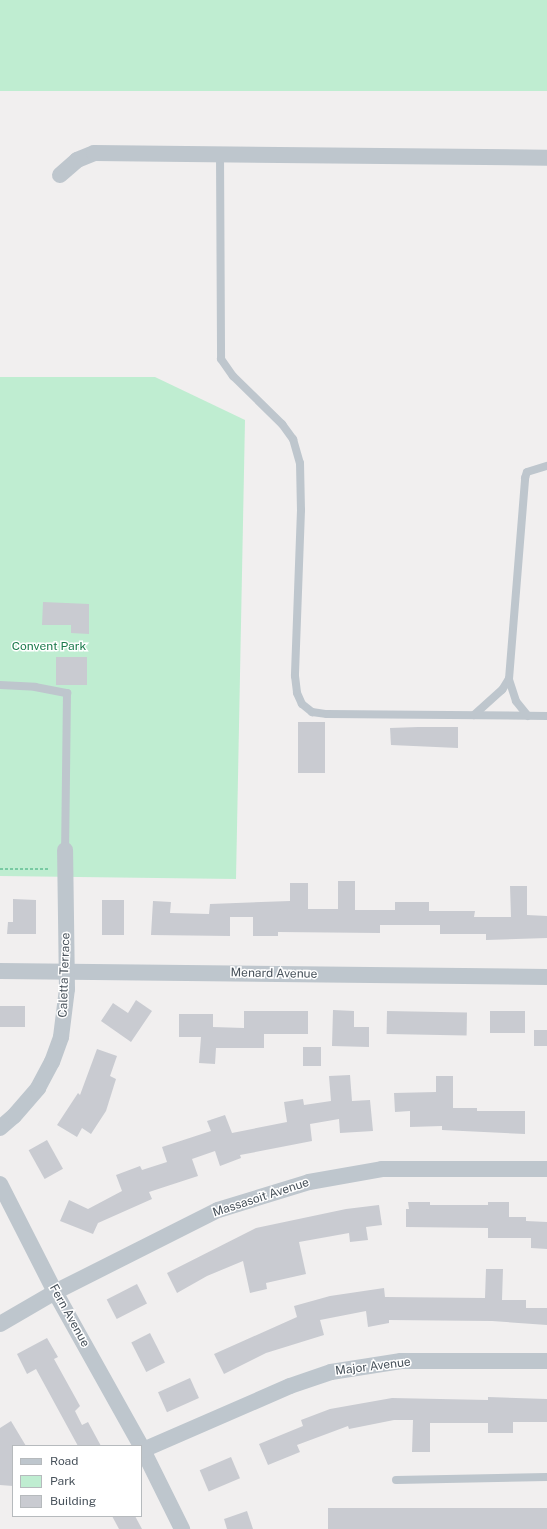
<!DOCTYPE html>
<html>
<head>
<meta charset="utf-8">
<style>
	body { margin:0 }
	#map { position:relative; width:547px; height:1529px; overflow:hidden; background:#f1efef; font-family:"Public Sans",sans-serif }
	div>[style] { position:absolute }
	.green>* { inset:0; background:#bfedd1; transform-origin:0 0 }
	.building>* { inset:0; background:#c9cbd1; transform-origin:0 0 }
	.path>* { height:2.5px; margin-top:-1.25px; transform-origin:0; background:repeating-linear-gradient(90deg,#78caa2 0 3px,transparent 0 5px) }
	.lane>* { height:8px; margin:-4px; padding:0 4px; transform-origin:4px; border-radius:4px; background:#bec6cd }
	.street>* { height:16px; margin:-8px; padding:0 8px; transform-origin:8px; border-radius:8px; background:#bec6cd }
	span { translate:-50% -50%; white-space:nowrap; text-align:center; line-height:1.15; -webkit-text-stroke:3px #fff; paint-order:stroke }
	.park-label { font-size:12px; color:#1b7a4b }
	.street-label { font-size:12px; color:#48525b }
	.legend { position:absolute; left:12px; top:1445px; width:130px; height:72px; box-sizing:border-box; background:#fff; border:1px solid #b6babd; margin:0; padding:5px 7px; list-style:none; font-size:12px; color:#48525b }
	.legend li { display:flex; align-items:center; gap:8px; height:20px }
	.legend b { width:20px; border:1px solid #b6babd }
</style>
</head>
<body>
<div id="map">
	<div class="green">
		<i style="left:0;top:0;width:547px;height:91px"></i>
		<i style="clip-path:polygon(0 377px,155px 377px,245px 420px,236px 879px,0 876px)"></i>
	</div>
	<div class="building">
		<i style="clip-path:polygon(43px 602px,89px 604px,89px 634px,71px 633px,71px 625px,42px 625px)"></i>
		<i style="left:56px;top:657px;width:31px;height:28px"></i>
		<i style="left:298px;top:722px;width:27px;height:51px"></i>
		<i style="clip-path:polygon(418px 727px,458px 727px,458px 748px,391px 745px,390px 728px)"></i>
		<i style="clip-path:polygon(338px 881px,355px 881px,355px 910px,395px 910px,395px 902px,429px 902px,429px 911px,475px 911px,474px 917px,511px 917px,510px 886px,527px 886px,527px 915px,547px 916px,547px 938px,486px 940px,486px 934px,440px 934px,440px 925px,380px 925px,380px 933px,278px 932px,278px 936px,253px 936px,253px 917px,230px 917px,230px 936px,151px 935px,153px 901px,171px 902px,170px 913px,209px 914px,210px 904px,290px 901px,290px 883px,308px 883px,308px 909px,338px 909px)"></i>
		<i style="clip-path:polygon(13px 899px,36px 900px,36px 934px,7px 934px,8px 922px,13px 922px)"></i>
		<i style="left:102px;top:900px;width:22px;height:35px"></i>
		<i style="clip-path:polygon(136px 1000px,152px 1011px,131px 1042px,101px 1021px,113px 1003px,128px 1013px)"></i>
		<i style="left:0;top:1006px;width:25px;height:21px"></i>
		<i style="clip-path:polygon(333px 1010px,354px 1011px,354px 1027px,369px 1027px,369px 1047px,332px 1046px)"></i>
		<i style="clip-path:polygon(244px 1011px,308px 1011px,308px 1034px,264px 1034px,264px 1048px,216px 1048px,215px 1064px,199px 1063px,201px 1037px,179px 1037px,179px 1014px,213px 1014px,213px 1027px,244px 1028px)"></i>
		<i style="left:387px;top:1011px;width:80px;height:23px;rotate:1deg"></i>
		<i style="left:490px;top:1011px;width:35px;height:22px"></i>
		<i style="left:534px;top:1030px;width:13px;height:16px"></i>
		<i style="left:303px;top:1047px;width:18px;height:19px"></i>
		<i style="clip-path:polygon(97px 1049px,117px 1056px,110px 1076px,116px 1079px,106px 1111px,91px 1134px,82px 1128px,77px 1137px,57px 1125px,78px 1093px,80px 1095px)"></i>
		<i style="clip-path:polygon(350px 1075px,352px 1101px,370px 1100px,373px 1131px,340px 1133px,339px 1119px,310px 1124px,312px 1141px,240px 1155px,241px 1158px,220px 1166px,215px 1151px,192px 1159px,198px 1176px,149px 1192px,152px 1199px,98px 1223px,93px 1234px,60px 1221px,69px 1200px,88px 1209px,122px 1191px,116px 1175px,140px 1166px,142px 1170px,167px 1162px,162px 1147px,211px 1131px,207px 1121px,225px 1115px,232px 1133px,287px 1122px,284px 1102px,303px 1099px,304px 1105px,331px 1101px,329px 1076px)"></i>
		<i style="clip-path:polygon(436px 1076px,453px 1076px,453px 1108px,477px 1108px,477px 1111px,525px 1111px,525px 1134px,442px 1130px,442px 1126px,410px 1127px,410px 1111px,395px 1112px,394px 1093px,436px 1092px)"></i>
		<i style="left:47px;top:1140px;width:33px;height:21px;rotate:61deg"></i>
		<i style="clip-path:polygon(408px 1202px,430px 1202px,430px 1205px,488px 1205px,488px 1202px,509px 1202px,509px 1217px,526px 1217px,526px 1221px,547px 1222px,547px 1249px,531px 1248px,531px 1238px,488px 1238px,488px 1228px,406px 1227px,406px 1209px,409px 1209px)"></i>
		<i style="clip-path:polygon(379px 1205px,382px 1225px,366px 1227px,368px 1240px,350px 1242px,349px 1233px,299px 1242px,306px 1274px,266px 1283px,267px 1289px,250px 1293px,243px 1261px,207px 1276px,177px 1293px,167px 1273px,256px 1228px,346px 1209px)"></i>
		<i style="clip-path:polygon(486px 1269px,503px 1269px,502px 1300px,526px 1300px,526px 1308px,547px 1308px,547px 1325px,492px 1321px,389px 1320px,389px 1323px,368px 1327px,366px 1311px,320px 1320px,324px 1335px,266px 1353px,224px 1374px,214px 1354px,297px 1317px,294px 1306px,330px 1296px,384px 1288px,385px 1297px,485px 1298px)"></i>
		<i style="left:137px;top:1284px;width:22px;height:34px;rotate:63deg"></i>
		<i style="left:150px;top:1333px;width:33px;height:21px;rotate:63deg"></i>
		<i style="clip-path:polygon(47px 1338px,58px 1357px,54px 1359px,80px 1406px,75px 1411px,82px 1425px,88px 1422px,101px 1446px,78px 1446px,36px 1369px,27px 1374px,17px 1354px)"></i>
		<i style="left:190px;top:1378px;width:22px;height:35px;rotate:66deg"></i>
		<i style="clip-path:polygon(488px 1397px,547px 1399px,547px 1422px,513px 1422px,513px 1433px,488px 1433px,488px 1423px,430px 1423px,430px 1452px,412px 1452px,413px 1420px,394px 1420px,349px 1429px,348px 1426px,297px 1445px,300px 1452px,268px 1465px,259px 1444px,303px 1426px,301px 1420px,330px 1409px,392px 1398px,488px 1400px)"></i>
		<i style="clip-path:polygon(11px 1421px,26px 1446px,13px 1446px,13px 1486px,0 1485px,0 1428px)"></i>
		<i style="left:231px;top:1457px;width:23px;height:34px;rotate:67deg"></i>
		<i style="left:328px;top:1508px;width:219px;height:21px"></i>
		<i style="clip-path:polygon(247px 1511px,253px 1529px,227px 1529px,224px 1519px)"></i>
		<i style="clip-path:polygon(112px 1516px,135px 1516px,142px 1529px,119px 1529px)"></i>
	</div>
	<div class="path">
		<i style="left:0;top:869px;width:49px"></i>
	</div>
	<div class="lane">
		<i style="left:220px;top:155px;width:204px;rotate:89.7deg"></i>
		<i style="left:221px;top:359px;width:21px;rotate:55deg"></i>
		<i style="left:233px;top:376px;width:69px;rotate:44.4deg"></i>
		<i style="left:282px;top:424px;width:19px;rotate:54deg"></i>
		<i style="left:293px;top:439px;width:25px;rotate:74deg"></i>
		<i style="left:300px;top:463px;width:47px;rotate:88.8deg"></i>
		<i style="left:301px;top:510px;width:166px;rotate:92.1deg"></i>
		<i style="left:295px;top:676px;width:17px;rotate:83deg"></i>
		<i style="left:297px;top:693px;width:12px;rotate:66deg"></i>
		<i style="left:302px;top:704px;width:13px;rotate:39deg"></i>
		<i style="left:312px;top:712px;width:15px;rotate:8deg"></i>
		<i style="left:327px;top:714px;width:220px;rotate:0.5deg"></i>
		<i style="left:0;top:685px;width:35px;rotate:3deg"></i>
		<i style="left:35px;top:687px;width:33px;rotate:11deg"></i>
		<i style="left:67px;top:693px;width:157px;rotate:90.7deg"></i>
		<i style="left:474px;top:715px;width:38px;rotate:-42deg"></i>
		<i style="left:502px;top:690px;width:13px;rotate:-58deg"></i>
		<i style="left:528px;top:716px;width:19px;rotate:-129deg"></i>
		<i style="left:516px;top:701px;width:23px;rotate:-108deg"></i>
		<i style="left:509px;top:679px;width:202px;rotate:-85.4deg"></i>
		<i style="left:525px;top:478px;width:6px;rotate:-72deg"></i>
		<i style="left:527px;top:472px;width:21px;rotate:-17deg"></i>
		<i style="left:396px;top:1480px;width:151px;rotate:-1.1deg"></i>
	</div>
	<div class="street">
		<i style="left:60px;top:175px;width:23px;rotate:-41deg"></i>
		<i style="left:77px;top:160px;width:18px;rotate:-22deg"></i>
		<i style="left:94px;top:153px;width:453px;rotate:0.6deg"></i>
		<i style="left:0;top:971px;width:547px;rotate:0.63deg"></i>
		<i style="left:0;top:1128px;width:18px;rotate:-41deg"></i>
		<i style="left:14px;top:1116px;width:37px;rotate:-49deg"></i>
		<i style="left:38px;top:1088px;width:30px;rotate:-62deg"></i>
		<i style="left:52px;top:1062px;width:27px;rotate:-70deg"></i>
		<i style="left:61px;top:1037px;width:48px;rotate:-82.9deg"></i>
		<i style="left:67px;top:989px;width:139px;rotate:-90.8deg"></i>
		<i style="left:0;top:1184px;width:121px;rotate:63deg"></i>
		<i style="left:55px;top:1292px;width:176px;rotate:60.8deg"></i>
		<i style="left:0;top:1324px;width:64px;rotate:-30.2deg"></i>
		<i style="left:55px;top:1292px;width:182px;rotate:-26.7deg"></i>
		<i style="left:218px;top:1210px;width:95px;rotate:-17.1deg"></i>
		<i style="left:309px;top:1182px;width:74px;rotate:-10.1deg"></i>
		<i style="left:382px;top:1169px;width:165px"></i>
		<i style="left:141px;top:1446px;width:93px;rotate:63.7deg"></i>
		<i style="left:143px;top:1450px;width:160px;rotate:-23.5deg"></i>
		<i style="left:290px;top:1386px;width:43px;rotate:-18.9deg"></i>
		<i style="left:331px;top:1372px;width:71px;rotate:-8.9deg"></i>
		<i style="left:401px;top:1361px;width:146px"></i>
	</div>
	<div class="park-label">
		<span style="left:49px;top:647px">Convent Park</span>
	</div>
	<div class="street-label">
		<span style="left:274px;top:974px;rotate:1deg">Menard Avenue</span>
		<span style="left:65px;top:975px;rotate:-88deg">Caletta Terrace</span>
		<span style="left:261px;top:1198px;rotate:-18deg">Massasoit Avenue</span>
		<span style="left:69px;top:1316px;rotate:61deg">Fern Avenue</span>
		<span style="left:373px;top:1367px;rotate:-7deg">Major Avenue</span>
	</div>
	<ul class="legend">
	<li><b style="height:5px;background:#bec6cd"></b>Road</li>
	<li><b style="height:11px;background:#bfedd1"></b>Park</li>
	<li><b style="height:11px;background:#c9cbd1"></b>Building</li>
	</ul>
</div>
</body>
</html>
